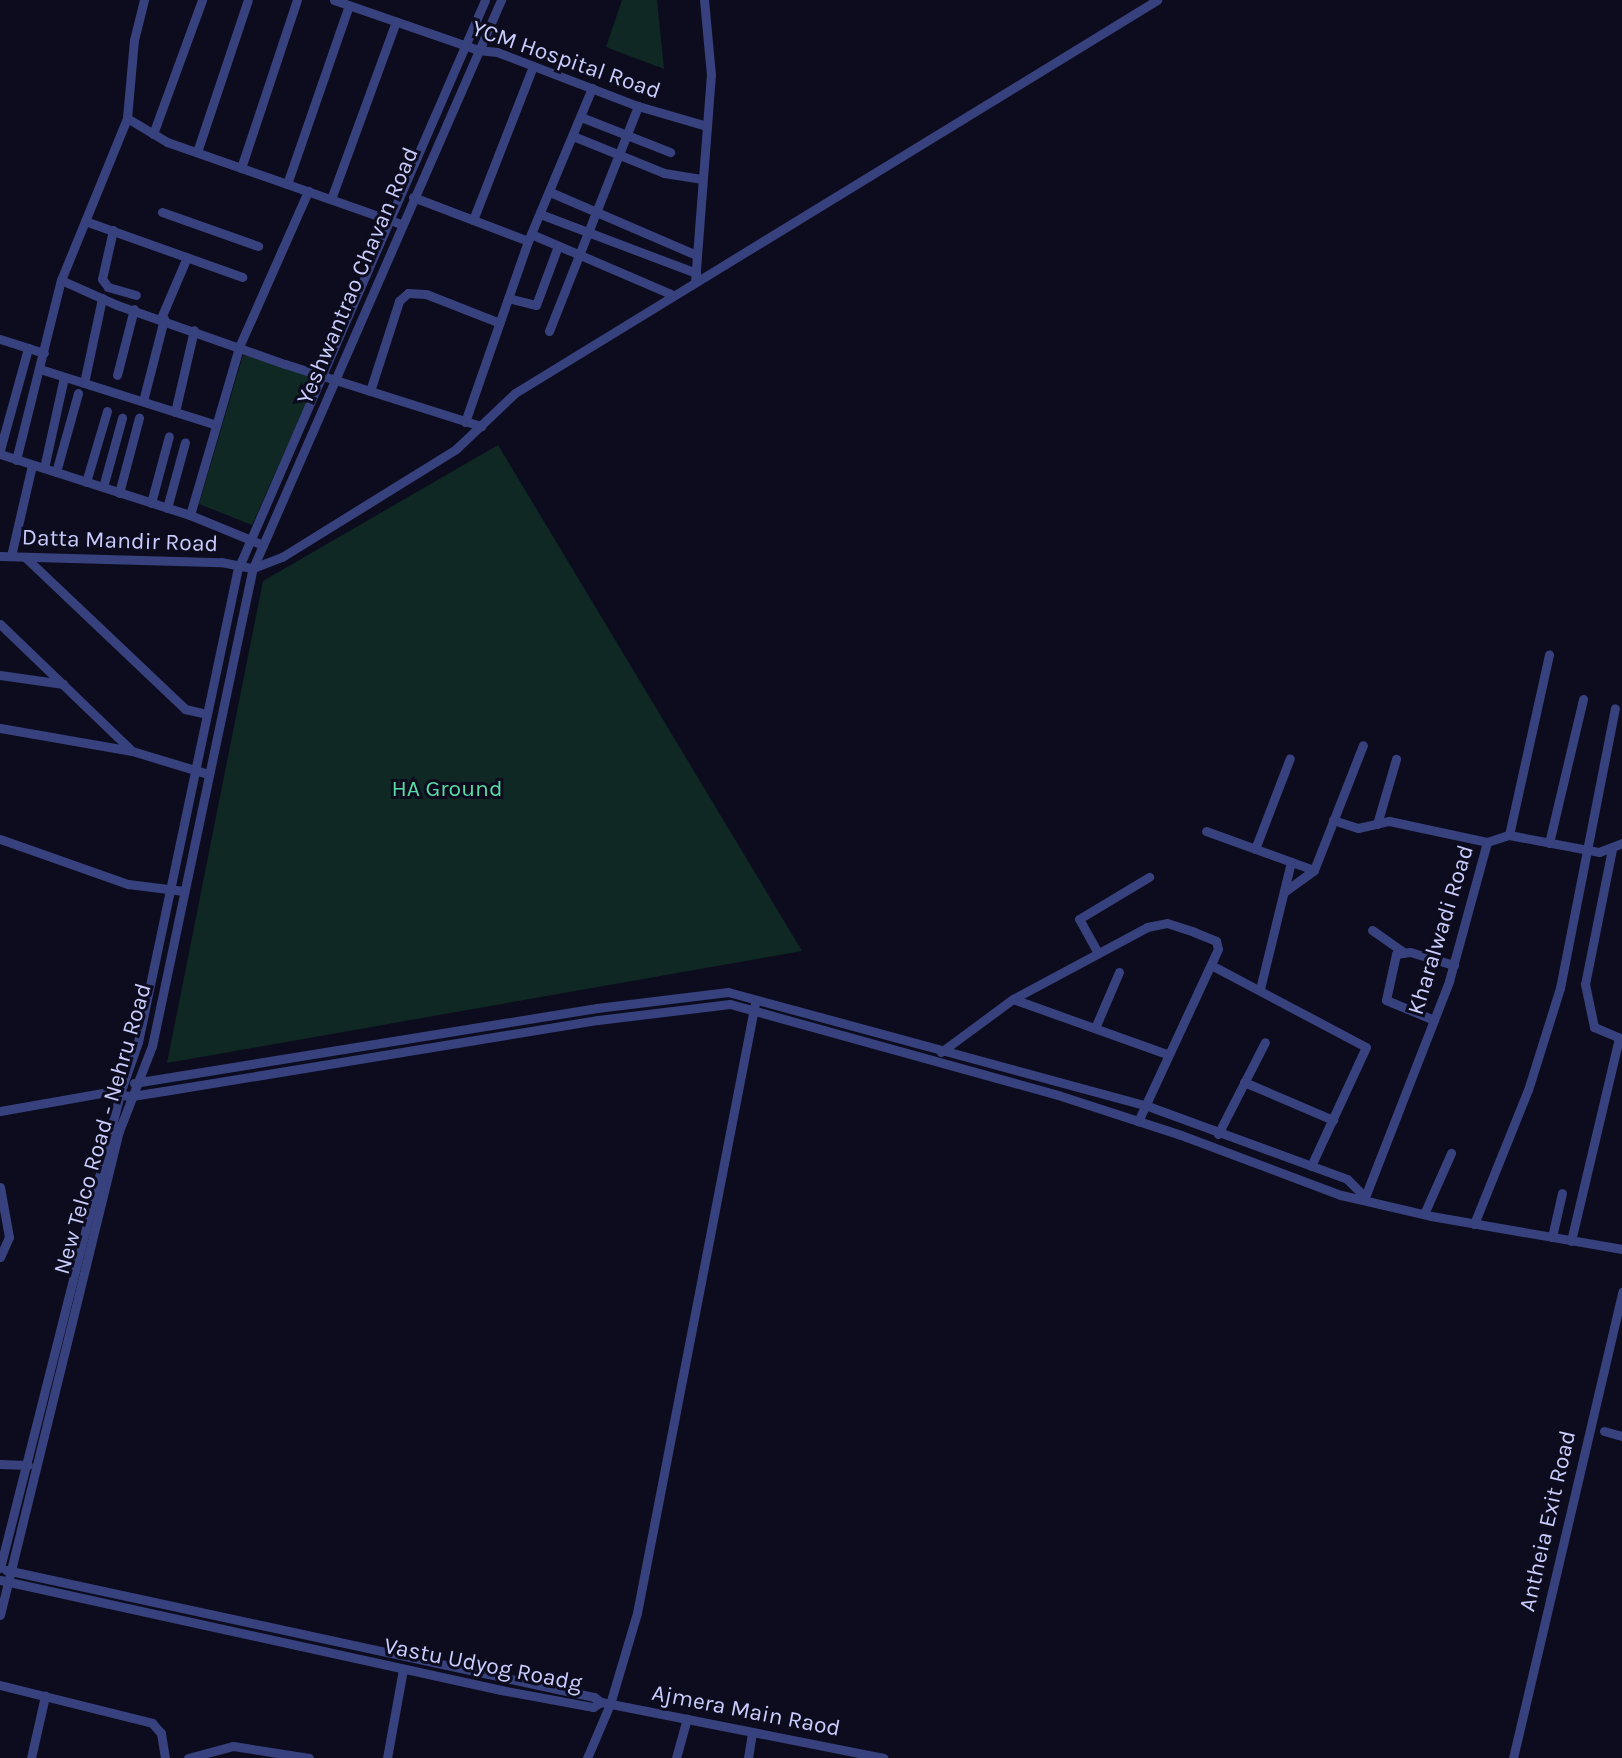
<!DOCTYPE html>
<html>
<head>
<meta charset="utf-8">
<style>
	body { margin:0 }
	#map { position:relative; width:1622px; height:1758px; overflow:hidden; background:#0c0c1e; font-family:Karla,sans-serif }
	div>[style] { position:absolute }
	.green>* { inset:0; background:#0f2823 }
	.minor>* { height:9px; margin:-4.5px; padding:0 4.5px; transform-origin:4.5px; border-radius:4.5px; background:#37417d }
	span { translate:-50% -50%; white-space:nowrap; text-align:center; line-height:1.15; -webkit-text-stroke:6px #0c0c1e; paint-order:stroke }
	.street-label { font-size:23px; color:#cacdfe }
	.park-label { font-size:23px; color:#57dda5 }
</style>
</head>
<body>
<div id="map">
	<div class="green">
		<i style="clip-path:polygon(622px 0,657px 0,664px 69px,606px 47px)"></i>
		<i style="clip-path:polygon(243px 355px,318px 377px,252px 525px,199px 504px)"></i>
		<i style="clip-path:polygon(498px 445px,802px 951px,167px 1063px,263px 581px)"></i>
	</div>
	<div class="minor">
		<i style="left:334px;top:0;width:152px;rotate:19.1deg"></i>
		<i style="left:478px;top:50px;width:19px;rotate:6deg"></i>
		<i style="left:497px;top:52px;width:151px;rotate:21deg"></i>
		<i style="left:638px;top:106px;width:72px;rotate:16.2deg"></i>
		<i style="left:581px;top:117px;width:96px;rotate:21.5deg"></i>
		<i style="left:127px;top:118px;width:47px;rotate:31deg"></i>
		<i style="left:167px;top:142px;width:248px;rotate:19.3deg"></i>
		<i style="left:153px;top:134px;width:143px;rotate:-69.9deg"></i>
		<i style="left:573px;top:136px;width:98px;rotate:22.1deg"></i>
		<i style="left:664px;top:173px;width:39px;rotate:9deg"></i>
		<i style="left:197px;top:152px;width:160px;rotate:-71.5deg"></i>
		<i style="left:241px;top:168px;width:177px;rotate:-71.6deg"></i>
		<i style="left:287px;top:184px;width:189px;rotate:-70.9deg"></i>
		<i style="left:550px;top:192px;width:159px;rotate:23.3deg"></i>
		<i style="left:413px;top:197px;width:123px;rotate:20.9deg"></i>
		<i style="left:331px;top:199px;width:189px;rotate:-69.9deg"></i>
		<i style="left:162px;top:212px;width:102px;rotate:19.5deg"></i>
		<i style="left:540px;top:214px;width:167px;rotate:20.7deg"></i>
		<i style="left:473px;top:220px;width:165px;rotate:-68.7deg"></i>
		<i style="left:85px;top:221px;width:167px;rotate:19.6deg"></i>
		<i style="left:113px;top:230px;width:50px;rotate:102.7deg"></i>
		<i style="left:102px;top:279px;width:10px;rotate:53deg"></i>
		<i style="left:108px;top:287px;width:29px;rotate:16deg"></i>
		<i style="left:531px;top:234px;width:155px;rotate:23.2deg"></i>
		<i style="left:61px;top:280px;width:61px;rotate:24.1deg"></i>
		<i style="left:117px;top:305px;width:178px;rotate:19.4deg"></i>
		<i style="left:285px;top:364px;width:206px;rotate:17.6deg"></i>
		<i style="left:695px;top:282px;width:208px;rotate:-85.6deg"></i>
		<i style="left:711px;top:75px;width:75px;rotate:-95.3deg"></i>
		<i style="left:508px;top:298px;width:29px;rotate:14deg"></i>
		<i style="left:536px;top:305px;width:63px;rotate:-69.6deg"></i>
		<i style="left:161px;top:318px;width:66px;rotate:-66.9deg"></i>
		<i style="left:549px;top:331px;width:242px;rotate:-68.4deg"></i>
		<i style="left:0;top:339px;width:46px;rotate:17.7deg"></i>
		<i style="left:40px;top:369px;width:182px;rotate:17.6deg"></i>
		<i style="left:117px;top:375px;width:68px;rotate:-75.6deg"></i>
		<i style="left:84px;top:383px;width:87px;rotate:-78deg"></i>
		<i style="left:370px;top:391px;width:95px;rotate:-72.1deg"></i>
		<i style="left:399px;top:301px;width:12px;rotate:-42deg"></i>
		<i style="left:408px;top:293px;width:18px;rotate:3deg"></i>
		<i style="left:426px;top:294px;width:79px;rotate:21.4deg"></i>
		<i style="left:143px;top:401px;width:85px;rotate:-75.6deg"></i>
		<i style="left:175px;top:412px;width:84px;rotate:-77deg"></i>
		<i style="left:465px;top:422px;width:192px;rotate:-70.8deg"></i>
		<i style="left:528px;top:241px;width:166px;rotate:-67.3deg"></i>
		<i style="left:0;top:450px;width:106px;rotate:-74.6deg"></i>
		<i style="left:0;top:454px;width:200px;rotate:17.8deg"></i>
		<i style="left:190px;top:515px;width:79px;rotate:22.3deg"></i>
		<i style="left:16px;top:460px;width:186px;rotate:-76deg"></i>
		<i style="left:61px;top:280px;width:175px;rotate:-67.8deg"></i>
		<i style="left:127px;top:118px;width:78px;rotate:-84.9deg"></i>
		<i style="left:134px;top:40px;width:41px;rotate:-76deg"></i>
		<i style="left:44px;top:468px;width:93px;rotate:-77.6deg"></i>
		<i style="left:56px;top:472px;width:82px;rotate:-74.4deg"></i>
		<i style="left:86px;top:482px;width:74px;rotate:-73.5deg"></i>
		<i style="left:103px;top:487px;width:72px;rotate:-74.6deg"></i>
		<i style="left:119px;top:493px;width:78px;rotate:-75.1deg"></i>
		<i style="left:151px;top:503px;width:69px;rotate:-75deg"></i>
		<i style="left:167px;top:508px;width:68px;rotate:-74.7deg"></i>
		<i style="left:190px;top:515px;width:175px;rotate:-73.7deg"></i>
		<i style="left:239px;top:347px;width:171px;rotate:-66.1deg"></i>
		<i style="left:0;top:556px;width:221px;rotate:1.6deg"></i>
		<i style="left:221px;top:562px;width:33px;rotate:11deg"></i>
		<i style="left:253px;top:568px;width:31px;rotate:-21deg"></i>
		<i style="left:282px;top:557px;width:205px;rotate:-31.8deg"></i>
		<i style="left:456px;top:449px;width:81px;rotate:-43.5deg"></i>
		<i style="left:515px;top:393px;width:753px;rotate:-31.47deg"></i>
		<i style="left:11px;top:556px;width:93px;rotate:-77deg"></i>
		<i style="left:25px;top:557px;width:221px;rotate:43.5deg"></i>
		<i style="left:185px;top:709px;width:22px;rotate:13deg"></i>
		<i style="left:0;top:624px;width:180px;rotate:43.9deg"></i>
		<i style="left:0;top:675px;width:64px;rotate:8.1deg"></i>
		<i style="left:0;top:728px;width:134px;rotate:9.9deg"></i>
		<i style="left:132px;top:751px;width:79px;rotate:16.8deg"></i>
		<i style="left:1333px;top:820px;width:26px;rotate:18deg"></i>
		<i style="left:1358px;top:828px;width:32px;rotate:-13deg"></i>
		<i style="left:1389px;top:821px;width:100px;rotate:12.1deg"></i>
		<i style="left:1487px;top:842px;width:23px;rotate:-18deg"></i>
		<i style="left:1509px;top:835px;width:92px;rotate:10.7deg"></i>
		<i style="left:1599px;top:852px;width:25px;rotate:-21deg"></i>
		<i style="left:1377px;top:824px;width:68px;rotate:-73.7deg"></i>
		<i style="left:1206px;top:831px;width:115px;rotate:19.9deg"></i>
		<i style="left:1509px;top:835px;width:185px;rotate:-77.5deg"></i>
		<i style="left:0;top:839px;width:136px;rotate:19.4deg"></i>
		<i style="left:128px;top:884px;width:56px;rotate:7.1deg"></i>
		<i style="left:1549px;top:843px;width:148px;rotate:-76.7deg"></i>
		<i style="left:1255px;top:849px;width:97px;rotate:-69deg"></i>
		<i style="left:1612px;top:849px;width:138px;rotate:101.3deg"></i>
		<i style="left:1585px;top:984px;width:44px;rotate:78.2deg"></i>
		<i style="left:1594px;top:1027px;width:30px;rotate:23deg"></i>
		<i style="left:1284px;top:892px;width:37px;rotate:-36deg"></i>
		<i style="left:1314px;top:870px;width:134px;rotate:-68.6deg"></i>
		<i style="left:1372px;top:930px;width:39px;rotate:35deg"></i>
		<i style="left:1098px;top:953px;width:39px;rotate:-119deg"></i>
		<i style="left:1079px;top:919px;width:82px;rotate:-31deg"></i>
		<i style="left:1211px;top:965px;width:175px;rotate:27.9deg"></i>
		<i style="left:1366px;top:1047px;width:131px;rotate:114.8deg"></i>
		<i style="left:1260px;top:989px;width:131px;rotate:-76.3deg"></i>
		<i style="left:1013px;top:999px;width:164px;rotate:19.7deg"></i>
		<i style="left:1434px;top:1020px;width:52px;rotate:-157.4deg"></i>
		<i style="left:1386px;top:1000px;width:47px;rotate:-77.7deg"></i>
		<i style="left:1396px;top:954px;width:14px;rotate:-8deg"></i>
		<i style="left:1410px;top:952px;width:46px;rotate:16.5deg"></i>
		<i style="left:1095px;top:1028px;width:61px;rotate:-66.8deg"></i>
		<i style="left:941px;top:1052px;width:89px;rotate:-36.4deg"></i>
		<i style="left:1013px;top:999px;width:152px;rotate:-28.2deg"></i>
		<i style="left:1147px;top:927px;width:20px;rotate:-11deg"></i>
		<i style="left:1167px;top:923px;width:28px;rotate:18deg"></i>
		<i style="left:1194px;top:932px;width:24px;rotate:22deg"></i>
		<i style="left:1216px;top:941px;width:8px;rotate:76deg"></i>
		<i style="left:1218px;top:949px;width:190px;rotate:114.9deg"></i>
		<i style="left:1244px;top:1082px;width:97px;rotate:23.1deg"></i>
		<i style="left:134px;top:1083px;width:469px;rotate:-9.2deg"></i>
		<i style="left:597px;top:1008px;width:132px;rotate:-7deg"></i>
		<i style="left:728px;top:992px;width:432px;rotate:15.2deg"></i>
		<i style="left:1145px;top:1105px;width:215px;rotate:20.1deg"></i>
		<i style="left:1347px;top:1179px;width:25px;rotate:45deg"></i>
		<i style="left:106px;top:1093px;width:26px;rotate:7deg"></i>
		<i style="left:132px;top:1096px;width:32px;rotate:-9deg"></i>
		<i style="left:164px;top:1091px;width:440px;rotate:-9.3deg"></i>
		<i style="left:598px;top:1020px;width:133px;rotate:-6.9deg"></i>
		<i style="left:730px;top:1004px;width:340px;rotate:15.5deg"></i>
		<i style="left:1058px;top:1095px;width:129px;rotate:18deg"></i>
		<i style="left:1181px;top:1135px;width:171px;rotate:20.6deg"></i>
		<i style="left:1341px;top:1195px;width:92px;rotate:13.1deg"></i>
		<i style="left:1431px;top:1216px;width:194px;rotate:9.8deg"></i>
		<i style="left:0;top:1111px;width:110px;rotate:-10deg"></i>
		<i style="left:1218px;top:1134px;width:103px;rotate:-62.9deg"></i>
		<i style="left:0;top:1187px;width:51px;rotate:79.8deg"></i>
		<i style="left:9px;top:1237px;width:22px;rotate:114deg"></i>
		<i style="left:1365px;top:1197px;width:232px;rotate:-68.7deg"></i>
		<i style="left:1449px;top:981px;width:144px;rotate:-74.7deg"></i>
		<i style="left:1424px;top:1214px;width:67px;rotate:-66.1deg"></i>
		<i style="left:1474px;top:1224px;width:144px;rotate:-68.1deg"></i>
		<i style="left:1528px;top:1090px;width:107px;rotate:-72.6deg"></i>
		<i style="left:1560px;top:988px;width:285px;rotate:-78.9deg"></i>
		<i style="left:1552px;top:1237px;width:45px;rotate:-77.2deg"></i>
		<i style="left:1571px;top:1241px;width:209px;rotate:-76.7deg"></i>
		<i style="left:1604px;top:1431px;width:19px;rotate:16deg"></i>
		<i style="left:0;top:1464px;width:28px;rotate:2deg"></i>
		<i style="left:0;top:1568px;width:487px;rotate:-75.8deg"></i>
		<i style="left:119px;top:1096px;width:57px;rotate:-70.6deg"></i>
		<i style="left:138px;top:1042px;width:483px;rotate:-78.1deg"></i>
		<i style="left:238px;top:569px;width:620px;rotate:-66.53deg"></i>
		<i style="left:6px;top:1570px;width:602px;rotate:12.19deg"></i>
		<i style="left:594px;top:1697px;width:9px;rotate:36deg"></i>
		<i style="left:601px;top:1702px;width:288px;rotate:11.2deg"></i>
		<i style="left:0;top:1580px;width:513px;rotate:12.38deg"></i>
		<i style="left:501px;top:1690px;width:94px;rotate:10.5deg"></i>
		<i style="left:593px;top:1707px;width:9px;rotate:-32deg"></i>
		<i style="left:0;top:1615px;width:498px;rotate:-76.2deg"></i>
		<i style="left:119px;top:1131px;width:91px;rotate:-68.8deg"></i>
		<i style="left:152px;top:1046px;width:489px;rotate:-78.1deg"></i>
		<i style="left:253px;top:568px;width:620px;rotate:-66.41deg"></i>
		<i style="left:0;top:1685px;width:157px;rotate:14deg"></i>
		<i style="left:152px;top:1723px;width:13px;rotate:48deg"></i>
		<i style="left:161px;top:1733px;width:25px;rotate:81deg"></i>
		<i style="left:31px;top:1758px;width:64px;rotate:-77.3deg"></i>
		<i style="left:188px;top:1758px;width:47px;rotate:-14.9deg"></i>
		<i style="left:233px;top:1746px;width:77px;rotate:9deg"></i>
		<i style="left:387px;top:1758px;width:90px;rotate:-79.8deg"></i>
		<i style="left:587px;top:1758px;width:59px;rotate:-66.9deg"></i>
		<i style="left:610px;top:1704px;width:95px;rotate:-73.5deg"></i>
		<i style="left:637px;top:1613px;width:621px;rotate:-79.05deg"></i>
		<i style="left:676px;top:1758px;width:41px;rotate:-74.6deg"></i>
		<i style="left:748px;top:1758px;width:26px;rotate:-81deg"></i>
		<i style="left:1513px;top:1758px;width:479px;rotate:-76.8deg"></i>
	</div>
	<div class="street-label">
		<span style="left:566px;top:60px;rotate:19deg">YCM Hospital Road</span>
		<span style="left:358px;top:276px;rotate:-67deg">Yeshwantrao Chavan Road</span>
		<span style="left:120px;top:541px;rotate:2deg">Datta Mandir Road</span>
		<span style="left:1441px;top:930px;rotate:-73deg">Kharalwadi Road</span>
		<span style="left:103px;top:1129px;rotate:-74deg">New Telco Road - Nehru Road</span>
		<span style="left:1548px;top:1521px;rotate:-77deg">Antheia Exit Road</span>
		<span style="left:483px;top:1665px;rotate:11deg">Vastu Udyog Roadg</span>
		<span style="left:746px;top:1711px;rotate:11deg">Ajmera Main Raod</span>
	</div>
	<div class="park-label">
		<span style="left:447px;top:789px">HA Ground</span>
	</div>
</div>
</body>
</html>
